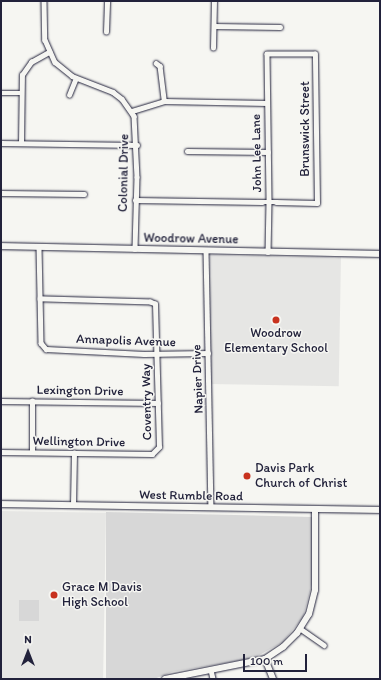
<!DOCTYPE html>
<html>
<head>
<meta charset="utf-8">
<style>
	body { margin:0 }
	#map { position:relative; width:381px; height:680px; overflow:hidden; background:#f6f6f2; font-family:Itim,sans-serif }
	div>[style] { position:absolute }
	.built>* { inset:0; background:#e6e6e4; transform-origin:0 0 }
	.green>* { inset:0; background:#d7d7d7; transform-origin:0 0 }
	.roads { filter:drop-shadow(0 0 1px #22223b) drop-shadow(0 0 1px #22223b) }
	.minor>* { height:4.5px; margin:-2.25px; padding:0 2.25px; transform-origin:2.25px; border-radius:2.25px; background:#f6f6f2 }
	.tertiary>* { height:6px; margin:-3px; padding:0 3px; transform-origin:3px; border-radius:3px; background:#f6f6f2 }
	.dots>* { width:11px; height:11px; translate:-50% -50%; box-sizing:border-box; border:2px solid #f6f6f2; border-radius:50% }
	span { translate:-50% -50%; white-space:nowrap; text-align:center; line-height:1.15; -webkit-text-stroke:3px #f6f6f2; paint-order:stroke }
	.street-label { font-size:13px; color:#22223b }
	.poi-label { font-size:13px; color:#22223b }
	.left { translate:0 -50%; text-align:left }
	.frame { position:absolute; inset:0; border:2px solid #22223b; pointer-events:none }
	.north { position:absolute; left:8px; top:632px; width:40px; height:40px; -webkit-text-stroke:3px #f6f6f2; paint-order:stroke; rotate:0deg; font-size:11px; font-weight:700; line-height:16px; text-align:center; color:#22223b }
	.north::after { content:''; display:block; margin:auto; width:14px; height:18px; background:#22223b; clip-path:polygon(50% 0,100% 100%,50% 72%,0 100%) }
	.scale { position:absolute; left:243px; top:654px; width:64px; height:18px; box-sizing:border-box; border:2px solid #22223b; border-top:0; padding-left:5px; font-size:12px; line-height:14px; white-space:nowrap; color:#22223b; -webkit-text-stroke:3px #f6f6f2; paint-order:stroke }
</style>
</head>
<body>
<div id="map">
	<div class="built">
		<i style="left:210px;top:255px;width:131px;height:129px;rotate:1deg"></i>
		<i style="left:1px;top:511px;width:105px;height:168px;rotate:1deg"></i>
	</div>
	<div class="green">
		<i style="clip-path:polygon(106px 512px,313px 517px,312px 584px,303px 617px,283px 642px,254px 658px,172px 672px,154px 679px,106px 679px)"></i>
		<i style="left:19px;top:600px;width:20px;height:21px"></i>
	</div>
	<div class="roads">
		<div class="minor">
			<i style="left:44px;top:1px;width:39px;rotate:89deg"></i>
			<i style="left:45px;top:40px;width:24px;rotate:66deg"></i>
			<i style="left:55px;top:62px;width:22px;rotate:39deg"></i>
			<i style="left:72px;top:76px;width:44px;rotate:21.3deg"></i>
			<i style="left:113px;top:92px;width:11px;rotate:38deg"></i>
			<i style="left:122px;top:99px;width:21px;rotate:55deg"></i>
			<i style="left:134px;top:116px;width:61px;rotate:87.2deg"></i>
			<i style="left:137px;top:177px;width:72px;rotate:91.6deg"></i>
			<i style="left:214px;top:26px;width:66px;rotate:0.9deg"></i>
			<i style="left:106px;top:32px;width:31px;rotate:-88deg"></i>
			<i style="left:213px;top:48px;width:47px;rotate:-88.8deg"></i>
			<i style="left:156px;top:63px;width:5px;rotate:37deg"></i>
			<i style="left:160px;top:66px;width:35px;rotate:83deg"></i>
			<i style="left:1px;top:93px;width:19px"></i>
			<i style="left:69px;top:95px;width:18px;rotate:-68deg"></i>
			<i style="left:132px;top:111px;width:34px;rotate:-17deg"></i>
			<i style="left:164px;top:101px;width:103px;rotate:1.1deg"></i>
			<i style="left:1px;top:143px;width:136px;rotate:0.8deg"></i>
			<i style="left:21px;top:143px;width:68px;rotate:-89.2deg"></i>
			<i style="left:22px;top:75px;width:16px;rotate:-55deg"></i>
			<i style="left:31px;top:62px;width:21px;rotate:-29deg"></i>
			<i style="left:187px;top:151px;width:81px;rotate:0.7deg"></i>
			<i style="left:1px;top:193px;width:83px;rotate:0.7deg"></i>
			<i style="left:135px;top:200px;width:127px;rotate:0.9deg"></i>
			<i style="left:262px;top:202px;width:14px"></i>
			<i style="left:276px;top:202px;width:41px;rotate:1.4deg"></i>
			<i style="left:317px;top:203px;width:149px;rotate:-90.8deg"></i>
			<i style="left:315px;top:54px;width:48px;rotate:180deg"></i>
			<i style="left:267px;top:54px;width:148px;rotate:89.2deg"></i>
			<i style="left:269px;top:202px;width:50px;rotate:91.1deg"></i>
			<i style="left:39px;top:247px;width:96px;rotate:88.8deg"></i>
			<i style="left:41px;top:343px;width:8px;rotate:50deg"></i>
			<i style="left:46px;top:349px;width:98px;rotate:2.9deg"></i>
			<i style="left:144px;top:354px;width:64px;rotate:-0.9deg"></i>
			<i style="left:206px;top:250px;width:257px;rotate:88.9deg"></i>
			<i style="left:1px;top:401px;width:157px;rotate:0.7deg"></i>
			<i style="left:1px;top:452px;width:151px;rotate:0.8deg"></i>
			<i style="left:152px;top:454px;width:10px;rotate:-45deg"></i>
			<i style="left:159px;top:447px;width:143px;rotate:-91.6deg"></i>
			<i style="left:155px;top:304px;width:5px;rotate:-158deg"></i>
			<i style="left:150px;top:302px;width:110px;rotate:-178.4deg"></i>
			<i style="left:32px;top:452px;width:51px;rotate:-90deg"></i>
			<i style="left:73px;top:505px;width:52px;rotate:-88.9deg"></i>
			<i style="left:301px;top:629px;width:28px;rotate:35deg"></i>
			<i style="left:211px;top:670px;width:9px;rotate:77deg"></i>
		</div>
		<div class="tertiary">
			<i style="left:1px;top:246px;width:379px;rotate:1.2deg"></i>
			<i style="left:1px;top:504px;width:379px;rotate:0.9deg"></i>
			<i style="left:265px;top:659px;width:22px;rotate:68deg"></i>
			<i style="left:165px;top:679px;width:102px;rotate:-11.3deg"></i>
			<i style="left:265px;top:659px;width:22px;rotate:-34deg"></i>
			<i style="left:283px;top:647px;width:20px;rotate:-45deg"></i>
			<i style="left:297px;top:633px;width:22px;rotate:-58deg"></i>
			<i style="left:309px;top:614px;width:25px;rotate:-76deg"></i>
			<i style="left:315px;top:590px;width:81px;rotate:-90deg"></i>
		</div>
	</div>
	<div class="dots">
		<i style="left:276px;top:320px;background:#c8321e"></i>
		<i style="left:247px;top:476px;background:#c8321e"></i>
		<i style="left:54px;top:595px;background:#c8321e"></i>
	</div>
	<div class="street-label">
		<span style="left:305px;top:129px;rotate:-90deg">Brunswick Street</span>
		<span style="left:257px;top:153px;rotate:-91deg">John Lee Lane</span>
		<span style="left:124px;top:173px;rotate:-89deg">Colonial Drive</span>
		<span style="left:191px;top:239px;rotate:1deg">Woodrow Avenue</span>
		<span style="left:126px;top:341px;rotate:2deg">Annapolis Avenue</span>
		<span style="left:198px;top:379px;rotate:-92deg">Napier Drive</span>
		<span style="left:80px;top:391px;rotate:1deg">Lexington Drive</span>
		<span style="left:147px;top:402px;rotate:-91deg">Coventry Way</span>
		<span style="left:79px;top:442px;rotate:1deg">Wellington Drive</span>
		<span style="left:191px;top:496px;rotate:1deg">West Rumble Road</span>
	</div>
	<div class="poi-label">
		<span style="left:276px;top:341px">Woodrow<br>Elementary School</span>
		<span class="left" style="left:255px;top:476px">Davis Park<br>Church of Christ</span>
		<span class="left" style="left:62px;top:595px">Grace M Davis<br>High School</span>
	</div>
	<div class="frame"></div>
	<div class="north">N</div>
	<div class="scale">100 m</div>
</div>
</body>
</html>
